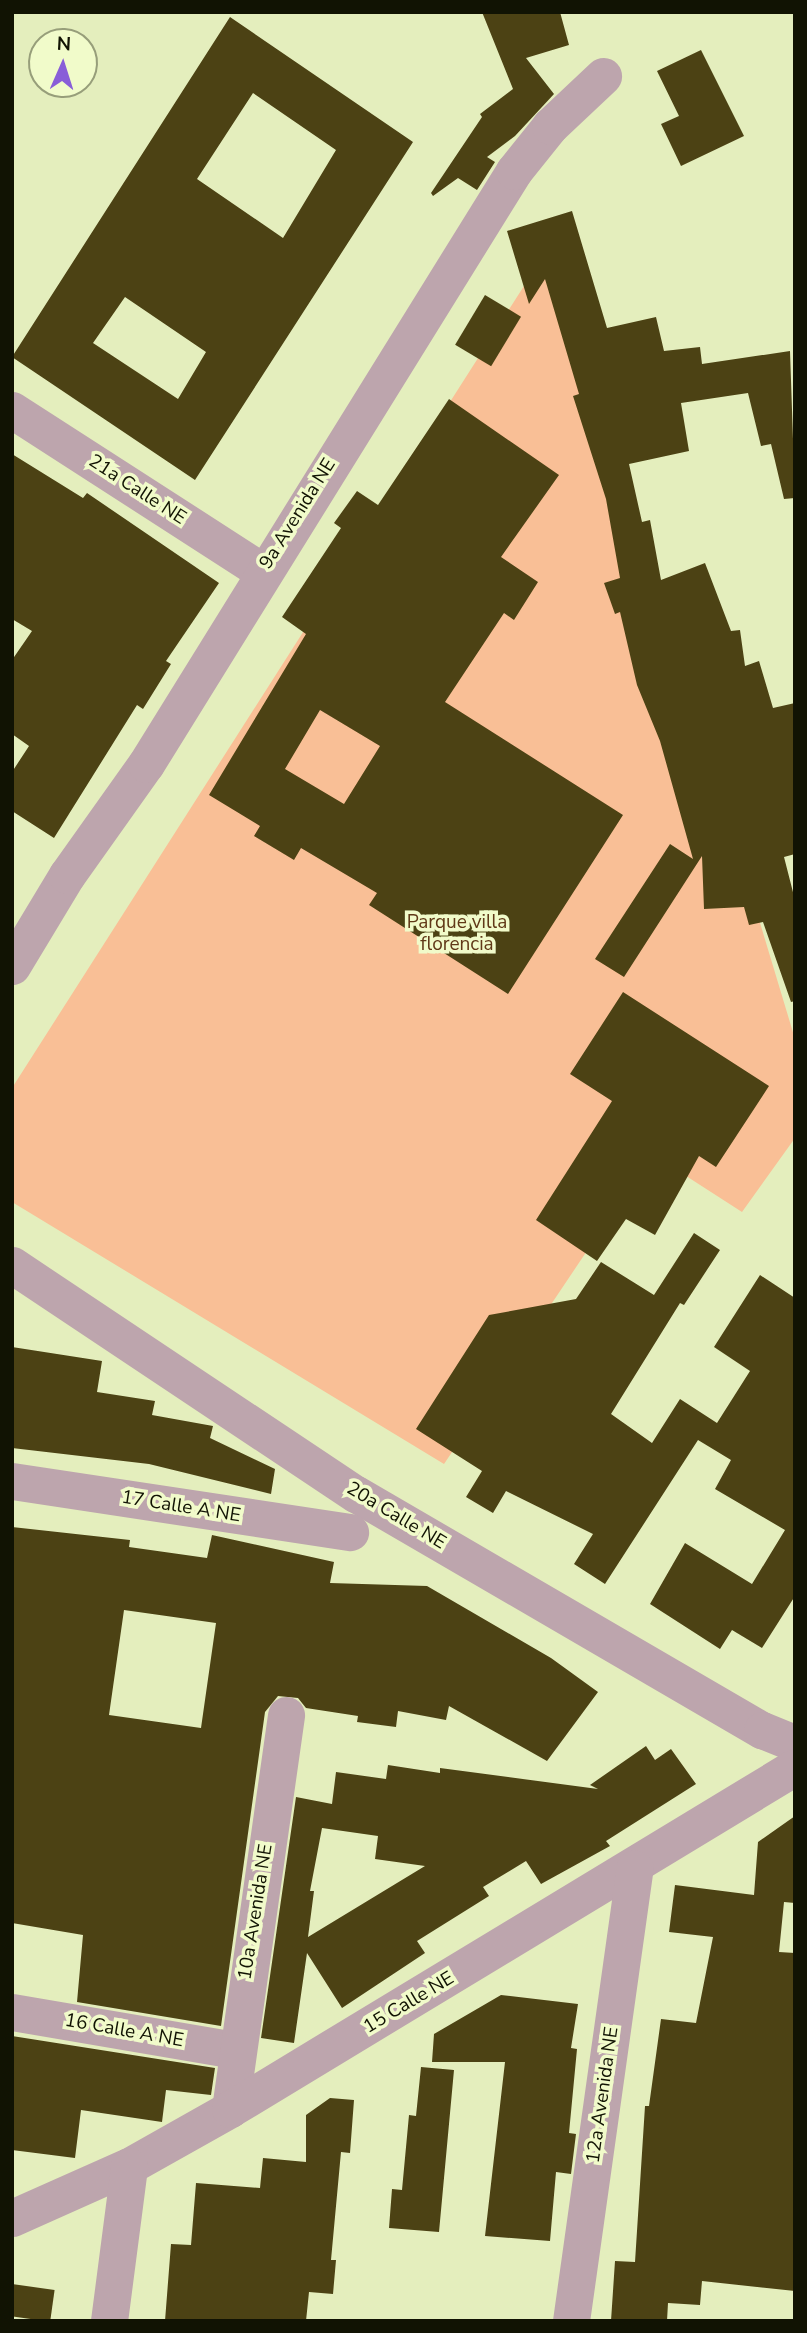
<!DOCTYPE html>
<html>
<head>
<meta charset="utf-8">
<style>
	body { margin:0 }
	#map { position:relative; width:807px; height:2333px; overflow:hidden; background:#e4eebd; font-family:"Nunito Sans",sans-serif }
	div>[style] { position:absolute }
	.green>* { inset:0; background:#f9bf96 }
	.building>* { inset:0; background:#4c4214; transform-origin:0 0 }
	.minor>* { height:37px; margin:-18.5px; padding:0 18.5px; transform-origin:18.5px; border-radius:18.5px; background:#bda5ad }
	span { translate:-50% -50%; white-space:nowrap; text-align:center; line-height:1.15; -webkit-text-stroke:7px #f1fbca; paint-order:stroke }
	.street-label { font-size:19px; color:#111303 }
	.park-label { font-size:19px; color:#603817 }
	.frame { position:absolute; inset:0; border:14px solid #111303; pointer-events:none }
	.north { position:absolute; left:28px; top:28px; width:70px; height:70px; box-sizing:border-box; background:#f1fbca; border:2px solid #979e7a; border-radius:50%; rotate:3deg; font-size:19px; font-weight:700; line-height:28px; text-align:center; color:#111303 }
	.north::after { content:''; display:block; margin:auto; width:24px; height:32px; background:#895ed8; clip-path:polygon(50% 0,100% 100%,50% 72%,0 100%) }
</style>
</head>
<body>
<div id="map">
	<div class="green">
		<i style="clip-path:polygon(554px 239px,795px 1039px,795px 1138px,742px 1212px,652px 1154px,444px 1464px,12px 1202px,12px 1088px)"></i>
	</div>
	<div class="building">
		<i style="clip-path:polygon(482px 12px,560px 12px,569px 45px,526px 58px,554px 94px,515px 136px,487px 157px,495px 162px,477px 190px,458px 178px,433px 196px,431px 193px,482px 117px,480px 114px,513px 89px)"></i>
		<i style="clip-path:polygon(evenodd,230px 17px,413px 142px,195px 480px,12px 357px,230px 17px,253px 93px,336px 150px,283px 238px,197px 179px,253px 93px,230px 17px,125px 297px,206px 352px,178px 399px,93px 343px,125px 297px)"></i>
		<i style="clip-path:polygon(701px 50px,744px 136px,681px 166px,661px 124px,679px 116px,657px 71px)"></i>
		<i style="clip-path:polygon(572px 211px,607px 328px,656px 317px,664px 351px,700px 347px,702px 364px,790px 351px,795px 498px,784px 499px,771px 444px,761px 446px,748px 393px,681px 403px,689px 451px,629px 464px,642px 522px,650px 520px,661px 580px,705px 563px,731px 631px,740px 630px,745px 666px,759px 661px,773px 708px,795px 703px,795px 854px,784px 857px,795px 900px,795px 1001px,791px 1002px,763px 922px,749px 925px,744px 907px,704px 909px,702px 856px,624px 977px,595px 959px,670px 844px,693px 859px,660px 741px,637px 685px,620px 612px,615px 614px,604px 583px,620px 578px,606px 499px,573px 396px,579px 394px,545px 279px,529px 304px,507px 231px)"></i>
		<i style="left:485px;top:295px;width:42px;height:58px;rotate:31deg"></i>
		<i style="clip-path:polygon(evenodd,449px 399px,559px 475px,501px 557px,538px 582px,514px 620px,504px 613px,445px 702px,623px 815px,508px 994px,369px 905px,377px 893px,301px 848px,294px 860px,254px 836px,260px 826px,209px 795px,306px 634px,282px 617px,341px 528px,334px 523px,357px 491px,378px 505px,449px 399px,320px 710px,380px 746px,344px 804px,285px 769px,320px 710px)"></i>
		<i style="clip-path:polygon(12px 454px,83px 498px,87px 493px,219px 583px,166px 661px,171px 664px,143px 709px,137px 705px,54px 838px,12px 811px,12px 772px,29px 746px,12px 734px,12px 660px,32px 631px,12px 619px)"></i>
		<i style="clip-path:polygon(623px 992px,769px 1086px,716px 1167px,699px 1156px,655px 1235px,626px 1219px,597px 1261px,536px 1220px,612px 1101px,570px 1074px)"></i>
		<i style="clip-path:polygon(694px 1233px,720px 1250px,684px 1305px,680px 1303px,611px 1414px,652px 1443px,680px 1399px,717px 1423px,750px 1371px,714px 1347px,760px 1275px,795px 1298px,795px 1596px,762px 1648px,732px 1630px,720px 1649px,650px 1604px,685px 1543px,752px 1584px,785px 1530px,715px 1489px,731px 1460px,698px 1440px,605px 1584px,574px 1564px,593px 1534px,506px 1491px,493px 1513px,466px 1497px,482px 1471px,416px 1429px,489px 1315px,576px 1299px,601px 1262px,654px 1295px)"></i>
		<i style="clip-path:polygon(12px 1347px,102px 1361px,97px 1392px,155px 1401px,152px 1415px,213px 1426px,210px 1438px,275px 1469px,271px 1494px,149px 1464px,12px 1448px)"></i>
		<i style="clip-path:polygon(evenodd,12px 1527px,130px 1540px,129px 1547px,207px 1558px,212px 1535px,334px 1562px,330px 1583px,427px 1586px,551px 1658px,598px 1692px,547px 1761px,449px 1706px,446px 1720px,398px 1711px,396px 1727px,357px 1722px,358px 1716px,306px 1708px,298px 1698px,278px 1696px,265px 1712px,221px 2026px,77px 2002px,83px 1935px,12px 1923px,12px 1527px,124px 1610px,216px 1623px,201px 1728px,109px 1715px,124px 1610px)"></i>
		<i style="clip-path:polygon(evenodd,646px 1746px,655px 1760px,671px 1749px,696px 1784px,606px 1841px,610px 1846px,541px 1884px,526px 1861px,483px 1887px,489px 1896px,417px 1941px,425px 1953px,342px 2008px,307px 1953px,294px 2043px,261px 2038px,296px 1797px,332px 1804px,336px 1772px,386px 1779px,388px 1765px,440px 1773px,440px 1768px,598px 1789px,590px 1785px,646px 1746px,322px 1828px,378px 1836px,375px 1859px,425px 1866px,308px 1937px,314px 1891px,310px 1891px,322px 1828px)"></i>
		<i style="clip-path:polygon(795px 1816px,795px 1903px,784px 1902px,779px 1952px,795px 1953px,795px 2291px,702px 2281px,700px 2305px,668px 2303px,667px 2321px,611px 2321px,615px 2261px,635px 2262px,645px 2106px,649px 2106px,661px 2019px,696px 2023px,713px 1937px,669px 1932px,675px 1885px,754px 1895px,758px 1842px)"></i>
		<i style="clip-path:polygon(501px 1995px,578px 2004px,571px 2048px,577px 2049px,569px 2133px,576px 2134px,571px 2174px,556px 2172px,550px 2241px,485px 2236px,505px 2062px,432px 2062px,434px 2034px)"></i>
		<i style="clip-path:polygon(12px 2036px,215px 2068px,211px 2095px,166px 2090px,162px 2122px,81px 2110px,75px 2158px,12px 2150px)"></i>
		<i style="clip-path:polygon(421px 2067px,454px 2070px,439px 2232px,389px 2228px,392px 2189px,402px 2190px,409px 2115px,416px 2116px)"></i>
		<i style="clip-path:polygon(330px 2098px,354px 2100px,350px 2153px,341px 2152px,331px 2260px,336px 2260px,333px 2294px,309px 2292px,306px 2321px,165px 2321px,171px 2244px,191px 2245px,196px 2183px,260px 2188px,263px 2158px,306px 2162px,306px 2115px)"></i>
		<i style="left:12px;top:2284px;width:43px;height:32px;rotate:8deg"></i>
	</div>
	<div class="minor">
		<i style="left:12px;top:410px;width:297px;rotate:32.8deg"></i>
		<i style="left:12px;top:966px;width:106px;rotate:-58.9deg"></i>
		<i style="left:67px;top:875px;width:136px;rotate:-54.6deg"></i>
		<i style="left:146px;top:764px;width:698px;rotate:-58.18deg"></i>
		<i style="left:514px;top:171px;width:58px;rotate:-51.3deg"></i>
		<i style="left:550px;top:126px;width:73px;rotate:-43.3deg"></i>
		<i style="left:12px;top:1265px;width:413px;rotate:33.7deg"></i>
		<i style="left:356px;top:1494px;width:470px;rotate:30.2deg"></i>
		<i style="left:762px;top:1730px;width:35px;rotate:22deg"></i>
		<i style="left:12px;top:1481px;width:342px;rotate:8.6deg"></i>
		<i style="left:12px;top:2012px;width:226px;rotate:9.7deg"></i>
		<i style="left:230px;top:2109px;width:398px;rotate:-81.9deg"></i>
		<i style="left:12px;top:2218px;width:128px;rotate:-24deg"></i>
		<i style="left:129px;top:2166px;width:116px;rotate:-29.4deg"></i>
		<i style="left:230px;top:2109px;width:660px;rotate:-31.19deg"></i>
		<i style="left:109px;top:2321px;width:156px;rotate:-82.6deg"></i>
		<i style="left:571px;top:2321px;width:457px;rotate:-82deg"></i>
	</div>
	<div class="street-label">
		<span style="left:137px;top:490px;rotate:33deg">21a Calle NE</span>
		<span style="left:298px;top:514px;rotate:-58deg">9a Avenida NE</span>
		<span style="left:181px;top:1507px;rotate:9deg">17 Calle A NE</span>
		<span style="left:396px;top:1516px;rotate:31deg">20a Calle NE</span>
		<span style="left:256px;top:1912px;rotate:-81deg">10a Avenida NE</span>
		<span style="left:409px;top:2003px;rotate:-31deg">15 Calle NE</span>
		<span style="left:124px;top:2031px;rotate:10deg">16 Calle A NE</span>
		<span style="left:603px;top:2095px;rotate:-82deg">12a Avenida NE</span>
	</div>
	<div class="park-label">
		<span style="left:457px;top:934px">Parque villa<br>florencia</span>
	</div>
	<div class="frame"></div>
	<div class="north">N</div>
</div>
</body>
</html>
